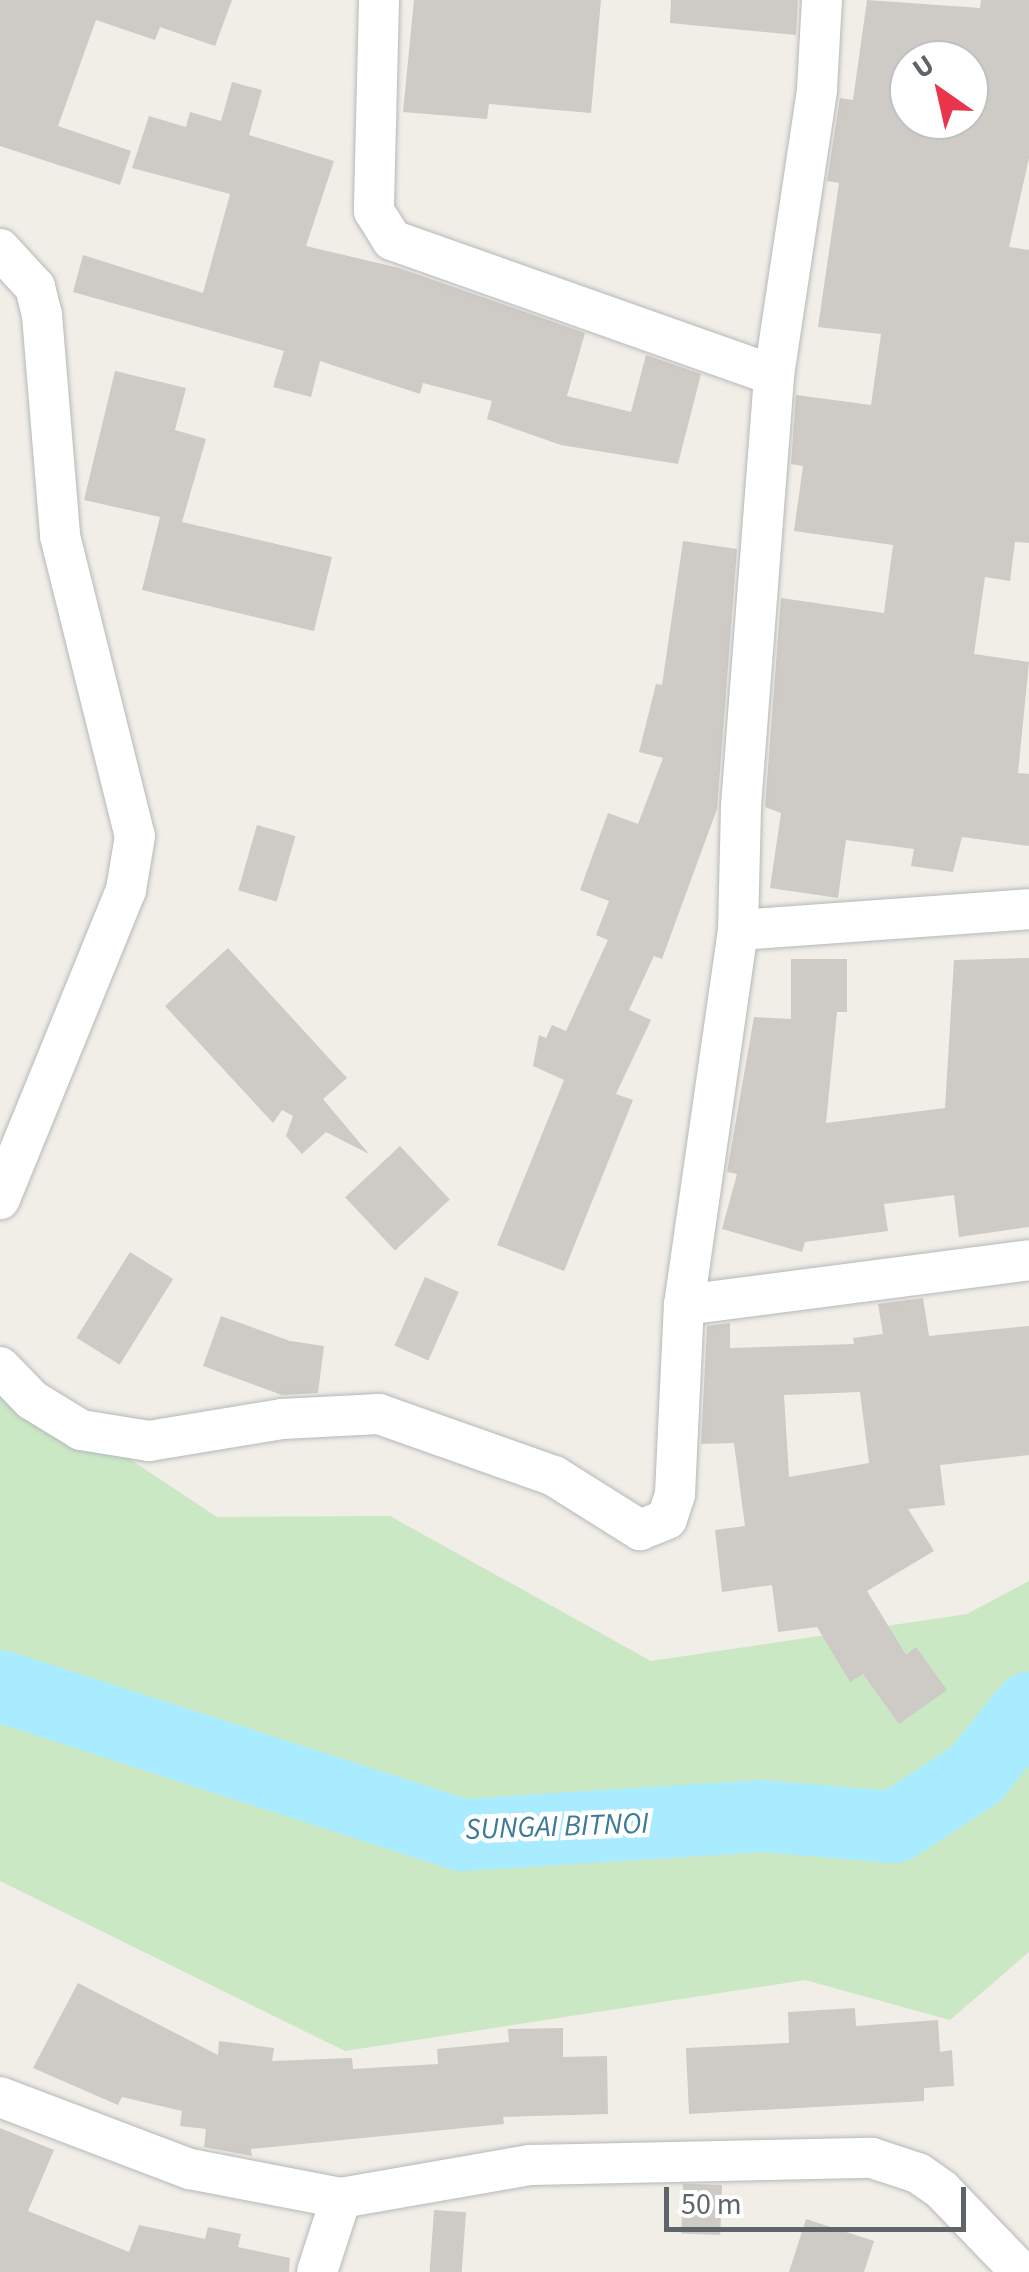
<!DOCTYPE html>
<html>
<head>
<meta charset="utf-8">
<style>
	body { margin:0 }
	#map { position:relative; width:1029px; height:2272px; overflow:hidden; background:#f1ede7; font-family:"Source Sans 3",sans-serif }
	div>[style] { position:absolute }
	.green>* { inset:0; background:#cbe8c4 }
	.river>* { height:72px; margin:-36px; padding:0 36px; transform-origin:36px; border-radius:36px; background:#a9ebff }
	.building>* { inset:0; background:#cecac6; transform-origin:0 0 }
	.roads { filter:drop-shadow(0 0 2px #b4b9bb) drop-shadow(0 0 2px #b4b9bb) }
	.minor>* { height:40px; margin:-20px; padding:0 20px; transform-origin:20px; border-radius:20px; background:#fff }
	span { translate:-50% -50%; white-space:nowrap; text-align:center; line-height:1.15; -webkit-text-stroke:9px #fff; paint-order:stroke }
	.water-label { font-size:30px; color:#3c7b97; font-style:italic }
	.north { position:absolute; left:889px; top:40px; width:100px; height:100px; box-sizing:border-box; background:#fff; border:2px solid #bfc1c2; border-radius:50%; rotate:326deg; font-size:28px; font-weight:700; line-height:40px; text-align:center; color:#5e6467 }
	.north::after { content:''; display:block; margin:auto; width:35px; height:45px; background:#e9354b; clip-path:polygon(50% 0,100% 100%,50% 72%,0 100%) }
	.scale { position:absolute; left:664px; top:2187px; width:302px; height:45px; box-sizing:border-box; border:5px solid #5e6467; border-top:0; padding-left:12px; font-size:30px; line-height:35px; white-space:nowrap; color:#5e6467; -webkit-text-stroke:8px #fff; paint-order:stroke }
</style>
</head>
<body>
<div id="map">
	<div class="green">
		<i style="clip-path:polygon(0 1373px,217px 1517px,390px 1516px,651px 1661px,967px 1614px,1029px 1581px,1029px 1952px,950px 2020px,805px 1980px,345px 2051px,0 1881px)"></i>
	</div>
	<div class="river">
		<i style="left:0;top:1686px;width:485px;rotate:17.9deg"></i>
		<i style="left:462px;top:1835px;width:302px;rotate:-3.6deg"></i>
		<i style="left:763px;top:1816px;width:132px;rotate:4.8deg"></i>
		<i style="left:895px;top:1827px;width:97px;rotate:-33.2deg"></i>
		<i style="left:976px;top:1774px;width:85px;rotate:-51.2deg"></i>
	</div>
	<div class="building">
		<i style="clip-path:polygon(0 0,232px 0,215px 46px,160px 27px,155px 40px,96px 20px,58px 126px,131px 151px,120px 185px,0 146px)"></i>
		<i style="clip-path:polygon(414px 0,601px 0,591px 113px,489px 104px,487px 119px,403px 112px)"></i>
		<i style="clip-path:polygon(671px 0,798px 0,796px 35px,670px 23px)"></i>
		<i style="clip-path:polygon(evenodd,867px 0,980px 8px,981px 0,1029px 0,1029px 158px,1009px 247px,1029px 250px,1029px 543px,1015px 542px,1010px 581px,985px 577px,974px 654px,1029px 662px,1018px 773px,1029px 774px,1029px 846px,962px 837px,953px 872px,911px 866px,914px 849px,846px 840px,838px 898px,770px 888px,781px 813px,765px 807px,781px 598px,884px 613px,893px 545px,794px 531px,803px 466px,791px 464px,796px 395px,871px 405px,881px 334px,818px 327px,839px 183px,827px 181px,840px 98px,853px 100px,867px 0,909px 60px,969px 60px,969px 120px,909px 120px,909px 60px)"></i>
		<i style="clip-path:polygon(232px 82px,262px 90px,249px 135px,334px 161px,306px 246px,399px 268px,585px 333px,567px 396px,631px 412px,646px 355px,701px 374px,678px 464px,561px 445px,487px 419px,492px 401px,423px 383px,420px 394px,320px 361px,311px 397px,273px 387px,284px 351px,73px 292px,83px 255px,203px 293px,230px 194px,132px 168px,149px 116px,186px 127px,190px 112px,221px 121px)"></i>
		<i style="clip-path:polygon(115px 371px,186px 388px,175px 430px,206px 439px,182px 522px,332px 557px,314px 631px,142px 590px,160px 517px,84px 500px)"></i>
		<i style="clip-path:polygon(683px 541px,737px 549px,717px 809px,662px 959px,654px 956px,629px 1010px,651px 1020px,616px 1094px,633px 1100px,564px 1271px,497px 1245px,564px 1080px,533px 1066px,539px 1035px,546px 1038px,552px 1025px,566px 1031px,608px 940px,596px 935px,609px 901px,580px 890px,608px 813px,638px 824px,663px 758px,639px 752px,656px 684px,662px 685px)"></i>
		<i style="left:257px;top:825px;width:40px;height:68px;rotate:16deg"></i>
		<i style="clip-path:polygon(228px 948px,347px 1078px,323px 1099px,369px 1154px,326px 1132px,302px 1154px,286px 1136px,293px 1116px,282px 1110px,273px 1123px,165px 1006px)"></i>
		<i style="clip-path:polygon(1029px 958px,1029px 1227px,959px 1237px,954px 1195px,884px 1204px,888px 1231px,805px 1242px,802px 1252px,722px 1229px,737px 1174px,727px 1172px,754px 1017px,791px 1019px,791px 959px,847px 959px,847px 1012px,837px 1012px,826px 1123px,945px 1108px,954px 960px)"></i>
		<i style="left:400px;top:1146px;width:73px;height:75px;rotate:47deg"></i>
		<i style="left:130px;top:1252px;width:51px;height:101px;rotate:32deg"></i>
		<i style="left:425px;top:1277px;width:37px;height:75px;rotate:24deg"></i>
		<i style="clip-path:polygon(evenodd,923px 1298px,929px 1336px,1029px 1326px,1029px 1455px,940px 1465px,945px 1505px,908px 1509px,934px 1551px,867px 1591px,906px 1655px,916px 1647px,947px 1690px,899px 1724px,863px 1674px,850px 1682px,817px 1627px,778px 1632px,772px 1585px,722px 1592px,715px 1530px,745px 1526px,734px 1443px,701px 1444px,707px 1326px,730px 1323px,730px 1348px,854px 1344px,853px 1338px,883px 1334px,878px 1304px,923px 1298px,860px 1392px,869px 1463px,789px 1477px,784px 1395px,860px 1392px)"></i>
		<i style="clip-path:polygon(221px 1316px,290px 1341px,324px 1346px,318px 1393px,282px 1395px,203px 1366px)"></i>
		<i style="clip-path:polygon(78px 1983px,218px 2055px,219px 2041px,274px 2048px,272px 2061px,352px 2058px,353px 2069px,438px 2064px,437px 2049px,509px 2042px,508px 2029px,563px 2028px,563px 2057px,607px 2056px,608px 2114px,503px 2117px,504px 2124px,251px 2149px,252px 2156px,204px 2147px,206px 2129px,180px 2126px,182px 2111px,122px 2097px,118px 2105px,33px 2068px)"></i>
		<i style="clip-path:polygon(855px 2008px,856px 2026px,938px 2020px,940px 2052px,952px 2050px,954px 2086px,924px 2088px,924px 2101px,689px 2114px,686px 2048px,789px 2043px,788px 2012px)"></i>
		<i style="clip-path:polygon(0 2128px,54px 2150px,28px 2211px,129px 2252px,139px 2225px,205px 2239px,208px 2227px,241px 2234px,238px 2247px,290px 2258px,289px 2272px,0 2272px)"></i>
		<i style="left:722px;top:2185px;width:50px;height:39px;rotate:92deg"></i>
		<i style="left:434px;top:2210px;width:32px;height:62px;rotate:4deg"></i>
		<i style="clip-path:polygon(806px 2219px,874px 2241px,864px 2272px,789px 2272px)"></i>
	</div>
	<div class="roads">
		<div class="minor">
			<i style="left:379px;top:0;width:211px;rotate:91.4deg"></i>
			<i style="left:374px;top:211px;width:34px;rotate:58deg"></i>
			<i style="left:392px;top:240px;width:405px;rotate:19.5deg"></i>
			<i style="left:0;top:249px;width:52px;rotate:47.4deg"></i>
			<i style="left:35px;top:287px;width:29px;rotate:76deg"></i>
			<i style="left:42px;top:315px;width:222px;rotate:85.3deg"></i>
			<i style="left:60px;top:536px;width:309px;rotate:76deg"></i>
			<i style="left:135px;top:836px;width:55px;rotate:99.5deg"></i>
			<i style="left:126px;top:890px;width:334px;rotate:112.2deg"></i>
			<i style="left:738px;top:930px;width:292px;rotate:-4.1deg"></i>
			<i style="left:684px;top:1305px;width:348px;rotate:-7.4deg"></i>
			<i style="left:0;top:1367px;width:46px;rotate:45.9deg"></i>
			<i style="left:32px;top:1400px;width:57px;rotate:31.5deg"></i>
			<i style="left:81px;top:1430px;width:69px;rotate:9.2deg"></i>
			<i style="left:149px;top:1441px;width:135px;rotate:-9.4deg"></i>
			<i style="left:282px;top:1419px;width:97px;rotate:-3deg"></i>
			<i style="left:379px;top:1414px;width:186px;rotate:19.5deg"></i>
			<i style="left:554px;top:1476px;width:102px;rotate:32.1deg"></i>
			<i style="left:640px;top:1530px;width:29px;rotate:-22deg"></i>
			<i style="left:667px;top:1519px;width:26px;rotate:-72deg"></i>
			<i style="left:675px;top:1494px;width:189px;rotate:-87.3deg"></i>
			<i style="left:684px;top:1305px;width:379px;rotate:-81.8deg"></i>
			<i style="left:738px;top:930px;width:124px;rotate:-88.6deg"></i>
			<i style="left:741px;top:806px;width:432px;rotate:-85.6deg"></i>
			<i style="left:774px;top:375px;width:289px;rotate:-81.4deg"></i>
			<i style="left:817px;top:89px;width:89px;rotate:-86.8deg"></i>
			<i style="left:0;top:2097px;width:203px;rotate:20.8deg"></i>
			<i style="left:190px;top:2169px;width:154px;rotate:10.9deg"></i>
			<i style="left:341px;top:2198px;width:193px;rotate:-9.9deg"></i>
			<i style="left:531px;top:2165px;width:341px;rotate:-1.2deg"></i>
			<i style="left:872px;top:2158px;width:48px;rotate:18.1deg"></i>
			<i style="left:918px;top:2173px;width:29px;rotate:35deg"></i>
			<i style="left:942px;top:2190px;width:114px;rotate:46.1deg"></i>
			<i style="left:317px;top:2272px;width:78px;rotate:-72deg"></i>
		</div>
	</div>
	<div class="water-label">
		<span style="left:557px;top:1827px;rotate:-2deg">SUNGAI BITNOI</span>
	</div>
	<div class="north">U</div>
	<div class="scale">50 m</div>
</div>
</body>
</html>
